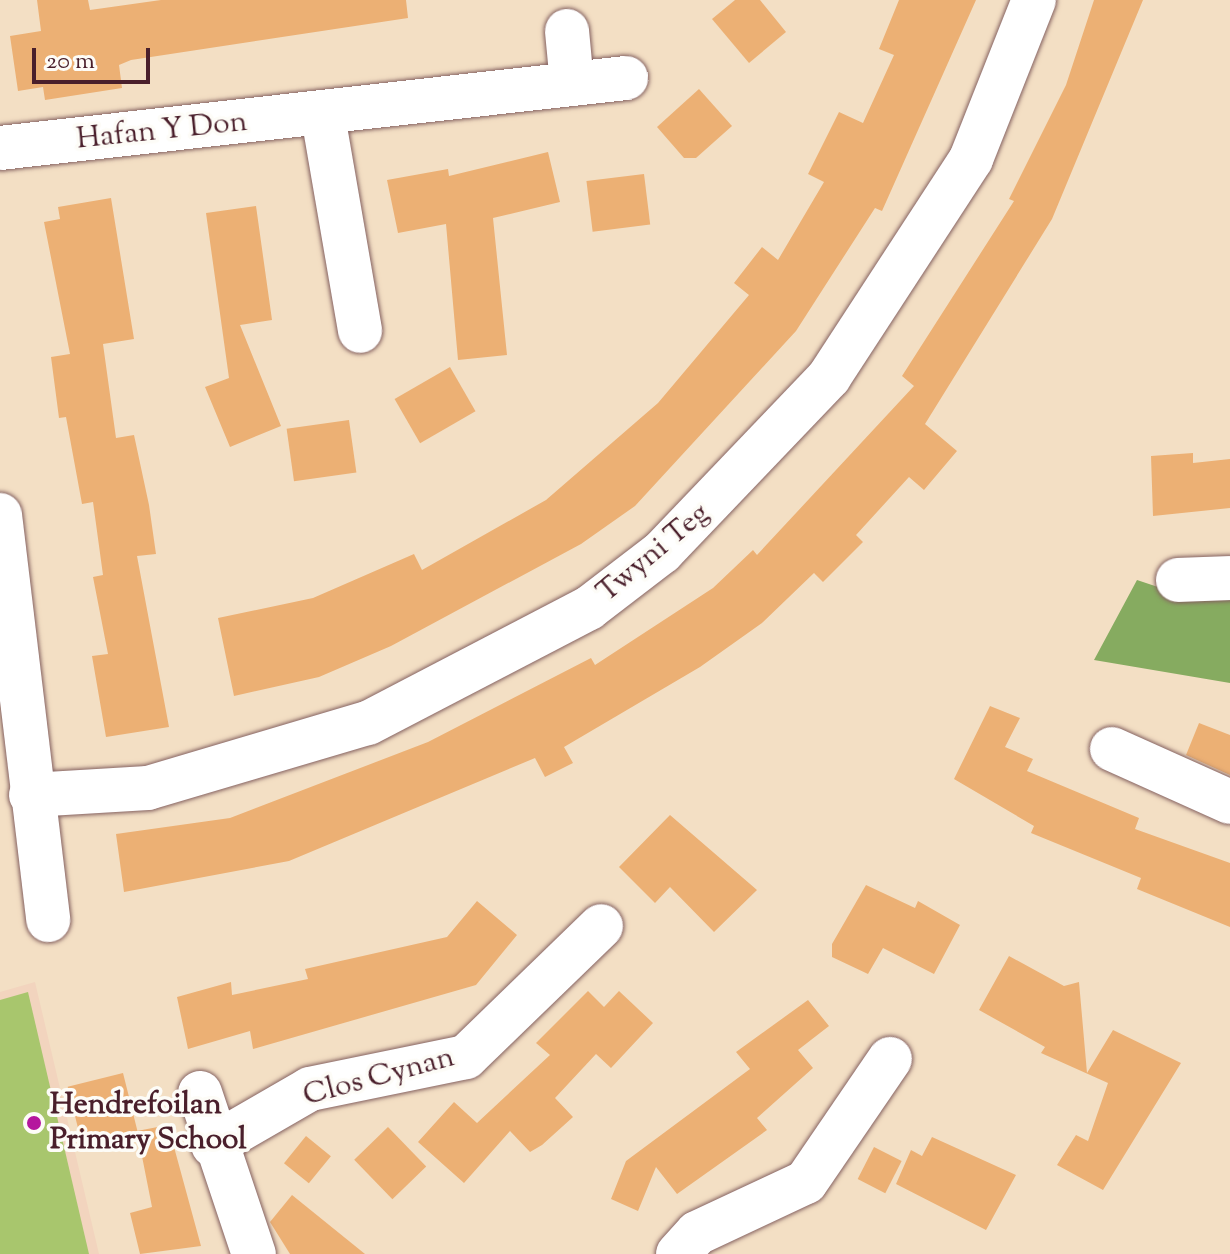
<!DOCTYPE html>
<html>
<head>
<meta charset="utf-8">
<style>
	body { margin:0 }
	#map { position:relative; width:1230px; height:1254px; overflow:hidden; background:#f3dfc4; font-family:"Sorts Mill Goudy",serif }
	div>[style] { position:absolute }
	.built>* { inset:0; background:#f2d4be }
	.green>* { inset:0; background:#a8c66d }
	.forest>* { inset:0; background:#86ab60 }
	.building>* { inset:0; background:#ecb074; transform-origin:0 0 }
	.roads { filter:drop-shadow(0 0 2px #856261) drop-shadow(0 0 2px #856261) }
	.minor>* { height:44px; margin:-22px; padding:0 22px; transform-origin:22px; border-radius:22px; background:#fff }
	.dots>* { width:22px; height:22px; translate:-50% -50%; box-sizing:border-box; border:4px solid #fdfcf7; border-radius:50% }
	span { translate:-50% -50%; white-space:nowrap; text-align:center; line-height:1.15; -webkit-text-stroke:7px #fdfcf7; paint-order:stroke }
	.street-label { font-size:30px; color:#4a1f2b }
	.poi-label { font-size:30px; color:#4a1f2b; font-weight:700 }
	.left { translate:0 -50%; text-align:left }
	.scale { position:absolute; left:32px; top:48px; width:118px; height:36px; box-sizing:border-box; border:4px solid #4a1f2b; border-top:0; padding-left:10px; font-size:24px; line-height:28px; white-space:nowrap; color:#4a1f2b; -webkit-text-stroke:6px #fdfcf7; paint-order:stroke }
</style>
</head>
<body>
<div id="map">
	<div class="built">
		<i style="clip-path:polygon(35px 982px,99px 1254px,0 1254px,0 992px)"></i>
	</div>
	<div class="green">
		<i style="clip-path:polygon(28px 992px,89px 1254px,0 1254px,0 1000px)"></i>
	</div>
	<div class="forest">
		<i style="clip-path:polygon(1137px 580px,1188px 597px,1230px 595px,1230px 683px,1094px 660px)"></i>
	</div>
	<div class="building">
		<i style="clip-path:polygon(37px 0,88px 0,90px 10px,161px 0,406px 0,408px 18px,131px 60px,119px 65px,122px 88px,45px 100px,43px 87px,18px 91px,10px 36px,41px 31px)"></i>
		<i style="clip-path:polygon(735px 0,760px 0,786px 32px,749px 63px,712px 19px)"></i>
		<i style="clip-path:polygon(899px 0,976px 0,882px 211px,875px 208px,796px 331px,635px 506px,581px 544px,391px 646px,319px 677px,234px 696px,218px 618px,313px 598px,414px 554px,422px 570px,546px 500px,658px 403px,749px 295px,734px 283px,762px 247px,778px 260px,824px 182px,808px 174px,839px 112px,863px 123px,894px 55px,879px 49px)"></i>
		<i style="clip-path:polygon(1094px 0,1143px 0,1052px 219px,925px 424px,957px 451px,924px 490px,909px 477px,856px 535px,863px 542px,823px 582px,814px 573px,762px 623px,700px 667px,564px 747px,573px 763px,545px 777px,535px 758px,289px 861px,124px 892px,116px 834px,230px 818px,428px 742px,591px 658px,595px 665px,713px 588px,753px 550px,757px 555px,914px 386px,902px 376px,1014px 201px,1009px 199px,1066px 85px)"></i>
		<i style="clip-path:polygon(699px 89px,732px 126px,696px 158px,684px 158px,657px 127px)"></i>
		<i style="clip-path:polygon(548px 152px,560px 202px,493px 218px,507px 355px,458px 360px,446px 224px,398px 233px,387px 180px,448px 169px,449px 176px)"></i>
		<i style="left:644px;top:174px;width:51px;height:58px;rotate:83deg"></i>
		<i style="clip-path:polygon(111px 198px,134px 339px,103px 344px,116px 438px,134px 435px,149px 505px,156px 554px,137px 556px,169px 727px,106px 737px,92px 656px,108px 654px,93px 577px,103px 575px,93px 502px,82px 504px,66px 417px,59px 418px,51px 357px,70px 354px,44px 222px,60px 219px,58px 207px)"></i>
		<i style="clip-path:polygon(256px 206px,272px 320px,240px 325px,281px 426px,230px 447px,205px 387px,229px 378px,206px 213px)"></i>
		<i style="left:450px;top:367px;width:51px;height:64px;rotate:60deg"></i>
		<i style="left:349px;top:420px;width:53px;height:63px;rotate:82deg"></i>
		<i style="clip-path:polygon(1193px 453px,1193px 463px,1230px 459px,1230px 508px,1153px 516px,1151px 456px)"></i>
		<i style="clip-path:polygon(990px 706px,1020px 718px,1005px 747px,1033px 759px,1027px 771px,1139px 818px,1135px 829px,1230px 863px,1230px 927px,1137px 889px,1141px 878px,1031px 833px,1034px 826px,954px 779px)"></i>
		<i style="clip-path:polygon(1199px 723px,1230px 735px,1230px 775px,1186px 755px)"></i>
		<i style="clip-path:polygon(670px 815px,757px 890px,714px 932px,670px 887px,655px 903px,619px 867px)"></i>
		<i style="clip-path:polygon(866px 885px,915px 908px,918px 901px,960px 925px,934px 974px,883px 948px,868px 974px,832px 957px,832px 944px)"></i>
		<i style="clip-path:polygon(477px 901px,517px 935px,476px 985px,253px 1049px,250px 1031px,188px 1049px,177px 997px,231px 982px,232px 995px,308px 979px,305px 969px,447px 937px)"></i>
		<i style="clip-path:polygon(1009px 956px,1064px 986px,1079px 982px,1087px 1073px,1113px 1030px,1181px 1063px,1103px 1190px,1057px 1165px,1076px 1135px,1088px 1141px,1108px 1083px,1041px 1053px,1045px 1047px,979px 1010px)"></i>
		<i style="clip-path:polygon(588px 991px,604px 1007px,619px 991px,653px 1023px,611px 1068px,596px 1054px,555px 1098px,573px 1117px,542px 1145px,530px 1152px,510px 1131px,464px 1183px,418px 1142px,454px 1102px,477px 1123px,550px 1055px,536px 1043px)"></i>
		<i style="clip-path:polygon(808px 1000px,829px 1026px,798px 1050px,813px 1068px,757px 1118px,767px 1130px,677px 1194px,656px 1167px,638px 1211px,611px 1199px,626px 1161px,750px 1069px,736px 1052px)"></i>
		<i style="left:123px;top:1073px;width:60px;height:57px;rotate:76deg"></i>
		<i style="clip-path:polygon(168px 1125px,201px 1246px,140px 1254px,130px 1213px,152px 1207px,137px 1131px)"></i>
		<i style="left:388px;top:1127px;width:55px;height:47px;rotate:46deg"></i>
		<i style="left:306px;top:1136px;width:32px;height:35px;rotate:39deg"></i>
		<i style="clip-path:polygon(932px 1137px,1016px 1175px,986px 1230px,896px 1184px,911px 1150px,922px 1156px)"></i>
		<i style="left:874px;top:1147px;width:31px;height:36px;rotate:27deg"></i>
		<i style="clip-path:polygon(292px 1195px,365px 1254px,290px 1254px,270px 1222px)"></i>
	</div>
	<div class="roads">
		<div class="minor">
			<i style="left:567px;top:31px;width:53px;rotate:84.6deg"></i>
			<i style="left:323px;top:116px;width:218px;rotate:80.2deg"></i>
			<i style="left:0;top:148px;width:630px;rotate:-6.38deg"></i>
			<i style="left:0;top:515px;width:408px;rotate:83.2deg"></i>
			<i style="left:1178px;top:580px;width:52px;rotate:-2.2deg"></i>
			<i style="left:1112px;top:749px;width:129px;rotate:24.2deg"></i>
			<i style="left:31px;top:795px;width:117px;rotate:-3.4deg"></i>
			<i style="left:148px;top:788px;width:229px;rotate:-16.5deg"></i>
			<i style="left:368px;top:723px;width:249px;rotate:-27.5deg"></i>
			<i style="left:589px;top:608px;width:92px;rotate:-37.5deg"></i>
			<i style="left:662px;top:552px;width:242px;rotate:-46.3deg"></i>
			<i style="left:829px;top:377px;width:260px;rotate:-56.9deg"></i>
			<i style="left:971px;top:159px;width:171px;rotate:-68.4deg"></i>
			<i style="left:200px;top:1093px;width:170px;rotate:71.5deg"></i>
			<i style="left:213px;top:1145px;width:112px;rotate:-30deg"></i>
			<i style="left:310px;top:1089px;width:159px;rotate:-11.6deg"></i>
			<i style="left:466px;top:1057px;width:188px;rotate:-44.1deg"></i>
			<i style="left:678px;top:1254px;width:28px;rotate:-48deg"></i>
			<i style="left:697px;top:1233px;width:120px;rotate:-25.1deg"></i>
			<i style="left:806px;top:1182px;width:149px;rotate:-55.7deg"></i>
		</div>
	</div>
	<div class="dots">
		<i style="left:34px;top:1123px;background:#b5179e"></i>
	</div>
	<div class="street-label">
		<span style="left:162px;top:132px;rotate:-6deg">Hafan Y Don</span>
		<span style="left:654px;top:554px;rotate:-40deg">Twyni Teg</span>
		<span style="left:379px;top:1078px;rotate:-15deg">Clos Cynan</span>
	</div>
	<div class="poi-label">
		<span class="left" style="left:50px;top:1123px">Hendrefoilan<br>Primary School</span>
	</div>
	<div class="scale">20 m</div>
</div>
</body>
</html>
